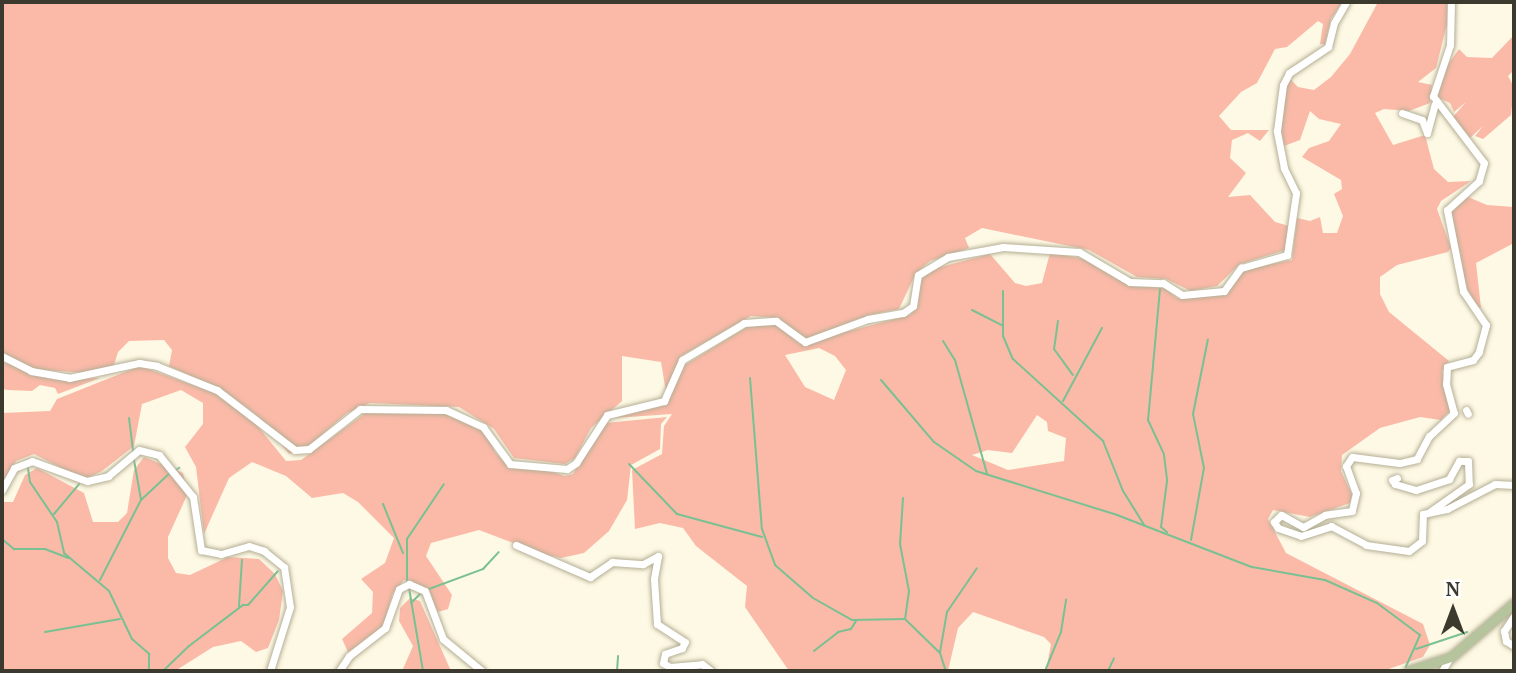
<!DOCTYPE html>
<html>
<head>
<meta charset="utf-8">
<style>
	body { margin:0 }
	#map { position:relative; width:1516px; height:673px; overflow:hidden; background:#fef9e4; font-family:"PT Serif",serif }
	div>[style] { position:absolute }
	.green>* { inset:0; background:#fbbaa8 }
	.stream>* { height:2px; margin:-1px; padding:0 1px; transform-origin:1px; border-radius:1px; background:#79c092 }
	.roads { filter:drop-shadow(0 0 2px #b4ae95) drop-shadow(0 0 2px #b4ae95) }
	.minor>* { height:7px; margin:-3.5px; padding:0 3.5px; transform-origin:3.5px; border-radius:3.5px; background:#fff }
	.major>* { height:9px; margin:-4.5px; padding:0 4.5px; transform-origin:4.5px; border-radius:4.5px; background:#b6c49e }
	span { translate:-50% -50%; white-space:nowrap; text-align:center; line-height:1.15; -webkit-text-stroke:7px #fff; paint-order:stroke }
	.frame { position:absolute; inset:0; border:4px solid #3c3a2f; pointer-events:none }
	.north { position:absolute; left:1418px; top:575px; width:70px; height:70px; -webkit-text-stroke:5px #fff; paint-order:stroke; rotate:0deg; font-size:19px; font-weight:700; line-height:28px; text-align:center; color:#3c3a2f }
	.north::after { content:''; display:block; margin:auto; width:24px; height:32px; background:#3c3a2f; clip-path:polygon(50% 0,100% 100%,50% 72%,0 100%) }
</style>
</head>
<body>
<div id="map">
	<div class="green">
		<i style="clip-path:polygon(2px 2px,1342px 2px,1331px 19px,1325px 44px,1320px 44px,1323px 24px,1318px 21px,1287px 47px,1275px 49px,1257px 83px,1241px 92px,1219px 116px,1231px 130px,1269px 130px,1260px 141px,1248px 133px,1232px 140px,1230px 158px,1246px 173px,1228px 197px,1250px 195px,1275px 222px,1289px 226px,1285px 250px,1240px 264px,1217px 286px,1191px 291px,1166px 279px,1137px 277px,1089px 250px,982px 228px,965px 238px,969px 248px,930px 261px,916px 273px,899px 309px,869px 315px,805px 339px,779px 318px,751px 316px,681px 356px,666px 392px,661px 362px,622px 356px,622px 401px,591px 428px,575px 458px,565px 464px,514px 458px,494px 429px,459px 407px,370px 403px,347px 413px,311px 444px,289px 454px,259px 417px,227px 393px,169px 366px,172px 350px,164px 340px,129px 341px,118px 352px,114px 365px,87px 373px,31px 369px,2px 352px)"></i>
		<i style="clip-path:polygon(evenodd,1378px 2px,1447px 2px,1447px 24px,1436px 68px,1418px 82px,1432px 85px,1430px 103px,1409px 111px,1384px 109px,1375px 113px,1393px 145px,1425px 135px,1434px 169px,1448px 182px,1471px 181px,1441px 201px,1437px 209px,1451px 248px,1448px 252px,1397px 265px,1380px 277px,1380px 294px,1389px 312px,1449px 361px,1442px 371px,1450px 410px,1441px 420px,1420px 417px,1380px 428px,1342px 455px,1341px 471px,1352px 495px,1350px 503px,1310px 517px,1273px 510px,1268px 519px,1286px 553px,1423px 624px,1430px 645px,1423px 657px,1383px 671px,1046px 671px,1051px 644px,1044px 637px,973px 612px,958px 628px,948px 671px,789px 671px,745px 607px,747px 586px,696px 546px,683px 528px,660px 523px,635px 529px,632px 470px,662px 454px,664px 426px,672px 414px,614px 418px,666px 405px,685px 365px,747px 327px,766px 323px,778px 326px,800px 344px,910px 315px,918px 305px,920px 281px,933px 269px,990px 254px,1015px 283px,1026px 286px,1042px 283px,1050px 253px,1086px 259px,1130px 286px,1164px 288px,1177px 298px,1227px 294px,1243px 270px,1292px 260px,1297px 218px,1310px 221px,1320px 217px,1323px 233px,1337px 233px,1343px 216px,1334px 194px,1342px 189px,1341px 180px,1302px 157px,1309px 148px,1329px 141px,1341px 124px,1319px 119px,1310px 111px,1300px 140px,1284px 146px,1280px 125px,1285px 86px,1290px 79px,1298px 87px,1314px 90px,1331px 77px,1350px 54px,1378px 2px,819px 348px,835px 356px,846px 370px,834px 400px,805px 387px,785px 355px,819px 348px,1378px 2px,1037px 415px,1047px 422px,1048px 431px,1066px 438px,1064px 461px,1008px 470px,972px 455px,988px 450px,1012px 453px,1037px 415px)"></i>
		<i style="clip-path:polygon(1514px 35px,1514px 70px,1508px 76px,1514px 87px,1511px 115px,1483px 139px,1475px 136px,1483px 126px,1470px 138px,1452px 118px,1466px 102px,1454px 112px,1450px 103px,1437px 97px,1444px 70px,1459px 49px,1467px 57px,1492px 58px)"></i>
		<i style="clip-path:polygon(1468px 197px,1487px 205px,1514px 207px,1514px 243px,1476px 263px,1481px 308px,1475px 307px,1465px 283px,1451px 216px,1451px 208px)"></i>
		<i style="clip-path:polygon(2px 362px,55px 379px,100px 378px,58px 394px,55px 388px,40px 385px,32px 391px,8px 390px,2px 389px)"></i>
		<i style="clip-path:polygon(140px 366px,217px 394px,256px 424px,286px 461px,301px 460px,367px 412px,445px 414px,472px 423px,489px 436px,495px 452px,510px 468px,546px 470px,565px 476px,573px 474px,605px 423px,667px 417px,661px 424px,660px 449px,631px 465px,627px 500px,609px 531px,584px 553px,561px 558px,543px 554px,479px 530px,431px 543px,426px 556px,452px 595px,448px 609px,438px 612px,423px 586px,404px 580px,393px 593px,383px 627px,348px 652px,342px 639px,372px 613px,373px 592px,361px 579px,385px 563px,394px 538px,358px 502px,343px 493px,312px 498px,286px 476px,252px 462px,229px 478px,204px 534px,196px 467px,185px 447px,203px 424px,203px 403px,181px 390px,142px 404px,134px 446px,102px 471px,87px 478px,73px 474px,34px 454px,16px 461px,2px 485px,2px 413px,50px 411px,57px 399px)"></i>
		<i style="clip-path:polygon(144px 457px,183px 473px,188px 493px,168px 537px,168px 558px,176px 573px,190px 575px,228px 557px,259px 559px,275px 574px,283px 591px,279px 620px,268px 648px,256px 652px,241px 641px,213px 647px,175px 671px,2px 671px,2px 502px,13px 502px,25px 475px,37px 468px,84px 493px,93px 522px,118px 522px,127px 513px,134px 470px)"></i>
		<i style="clip-path:polygon(410px 598px,420px 601px,451px 671px,402px 671px,413px 646px,399px 621px,400px 608px)"></i>
	</div>
	<div class="stream">
		<i style="left:1160px;top:289px;width:132px;rotate:95.2deg"></i>
		<i style="left:1148px;top:420px;width:38px;rotate:65deg"></i>
		<i style="left:1164px;top:455px;width:26px;rotate:83deg"></i>
		<i style="left:1167px;top:481px;width:46px;rotate:97.4deg"></i>
		<i style="left:1161px;top:527px;width:8px;rotate:40deg"></i>
		<i style="left:1003px;top:291px;width:45px;rotate:90deg"></i>
		<i style="left:1003px;top:336px;width:25px;rotate:67deg"></i>
		<i style="left:1013px;top:359px;width:122px;rotate:42.3deg"></i>
		<i style="left:1103px;top:441px;width:54px;rotate:68.2deg"></i>
		<i style="left:1123px;top:491px;width:40px;rotate:58deg"></i>
		<i style="left:972px;top:310px;width:34px;rotate:27deg"></i>
		<i style="left:1058px;top:321px;width:28px;rotate:98deg"></i>
		<i style="left:1054px;top:349px;width:32px;rotate:54deg"></i>
		<i style="left:943px;top:341px;width:22px;rotate:58deg"></i>
		<i style="left:955px;top:360px;width:118px;rotate:74.3deg"></i>
		<i style="left:750px;top:378px;width:151px;rotate:85.5deg"></i>
		<i style="left:762px;top:529px;width:38px;rotate:70deg"></i>
		<i style="left:775px;top:565px;width:50px;rotate:41deg"></i>
		<i style="left:813px;top:598px;width:45px;rotate:29.4deg"></i>
		<i style="left:852px;top:620px;width:53px;rotate:-1.1deg"></i>
		<i style="left:905px;top:619px;width:49px;rotate:44.2deg"></i>
		<i style="left:940px;top:653px;width:19px;rotate:72deg"></i>
		<i style="left:881px;top:380px;width:82px;rotate:49.5deg"></i>
		<i style="left:934px;top:442px;width:51px;rotate:34.6deg"></i>
		<i style="left:976px;top:471px;width:148px;rotate:17.3deg"></i>
		<i style="left:1117px;top:515px;width:145px;rotate:21.1deg"></i>
		<i style="left:1252px;top:567px;width:74px;rotate:10.1deg"></i>
		<i style="left:1325px;top:580px;width:57px;rotate:23.9deg"></i>
		<i style="left:1377px;top:603px;width:54px;rotate:36.7deg"></i>
		<i style="left:1420px;top:635px;width:35px;rotate:114deg"></i>
		<i style="left:1063px;top:401px;width:83px;rotate:-61.9deg"></i>
		<i style="left:129px;top:418px;width:34px;rotate:83deg"></i>
		<i style="left:134px;top:460px;width:40px;rotate:80deg"></i>
		<i style="left:629px;top:464px;width:69px;rotate:46.2deg"></i>
		<i style="left:677px;top:514px;width:88px;rotate:15.1deg"></i>
		<i style="left:28px;top:468px;width:14px;rotate:82deg"></i>
		<i style="left:30px;top:482px;width:48px;rotate:56deg"></i>
		<i style="left:57px;top:522px;width:32px;rotate:77deg"></i>
		<i style="left:64px;top:553px;width:59px;rotate:40.2deg"></i>
		<i style="left:109px;top:591px;width:53px;rotate:64.4deg"></i>
		<i style="left:132px;top:639px;width:23px;rotate:41deg"></i>
		<i style="left:149px;top:654px;width:17px;rotate:90deg"></i>
		<i style="left:176px;top:470px;width:4px;rotate:-34deg"></i>
		<i style="left:903px;top:498px;width:46px;rotate:93.7deg"></i>
		<i style="left:900px;top:544px;width:48px;rotate:79.2deg"></i>
		<i style="left:909px;top:591px;width:27px;rotate:98deg"></i>
		<i style="left:383px;top:504px;width:53px;rotate:67.8deg"></i>
		<i style="left:54px;top:514px;width:39px;rotate:-50deg"></i>
		<i style="left:2px;top:539px;width:16px;rotate:40deg"></i>
		<i style="left:14px;top:549px;width:31px"></i>
		<i style="left:45px;top:549px;width:25px;rotate:21deg"></i>
		<i style="left:1191px;top:540px;width:73px;rotate:-79.8deg"></i>
		<i style="left:1204px;top:468px;width:55px;rotate:-101.5deg"></i>
		<i style="left:1193px;top:414px;width:76px;rotate:-78.7deg"></i>
		<i style="left:100px;top:580px;width:90px;rotate:-62.9deg"></i>
		<i style="left:141px;top:500px;width:38px;rotate:-43deg"></i>
		<i style="left:407px;top:581px;width:42px;rotate:-90deg"></i>
		<i style="left:407px;top:539px;width:66px;rotate:-56.1deg"></i>
		<i style="left:409px;top:588px;width:84px;rotate:80.4deg"></i>
		<i style="left:429px;top:589px;width:58px;rotate:-20.3deg"></i>
		<i style="left:483px;top:569px;width:23px;rotate:-47deg"></i>
		<i style="left:411px;top:603px;width:16px;rotate:-45deg"></i>
		<i style="left:239px;top:606px;width:46px;rotate:-86.3deg"></i>
		<i style="left:45px;top:632px;width:76px;rotate:-9.8deg"></i>
		<i style="left:1416px;top:649px;width:54px;rotate:-18.4deg"></i>
		<i style="left:814px;top:651px;width:31px;rotate:-38deg"></i>
		<i style="left:838px;top:632px;width:13px;rotate:-13deg"></i>
		<i style="left:851px;top:629px;width:9px;rotate:-58deg"></i>
		<i style="left:940px;top:652px;width:41px;rotate:-80.1deg"></i>
		<i style="left:947px;top:612px;width:53px;rotate:-55.7deg"></i>
		<i style="left:163px;top:671px;width:36px;rotate:-44deg"></i>
		<i style="left:189px;top:646px;width:68px;rotate:-37.2deg"></i>
		<i style="left:243px;top:605px;width:5px"></i>
		<i style="left:248px;top:605px;width:45px;rotate:-48.6deg"></i>
		<i style="left:617px;top:671px;width:15px;rotate:-86deg"></i>
		<i style="left:1045px;top:671px;width:42px;rotate:-67.7deg"></i>
		<i style="left:1061px;top:632px;width:33px;rotate:-81deg"></i>
		<i style="left:1108px;top:671px;width:14px;rotate:-65deg"></i>
	</div>
	<div class="roads">
		<div class="minor">
			<i style="left:1451px;top:2px;width:43px;rotate:91.3deg"></i>
			<i style="left:1450px;top:45px;width:54px;rotate:108.4deg"></i>
			<i style="left:1433px;top:96px;width:84px;rotate:52.7deg"></i>
			<i style="left:1484px;top:163px;width:19px;rotate:106deg"></i>
			<i style="left:1479px;top:181px;width:43px;rotate:137.8deg"></i>
			<i style="left:1447px;top:210px;width:83px;rotate:78.8deg"></i>
			<i style="left:1463px;top:291px;width:41px;rotate:55.9deg"></i>
			<i style="left:1486px;top:325px;width:28px;rotate:105deg"></i>
			<i style="left:1479px;top:352px;width:10px;rotate:127deg"></i>
			<i style="left:1473px;top:360px;width:27px;rotate:165deg"></i>
			<i style="left:1447px;top:367px;width:17px;rotate:93deg"></i>
			<i style="left:1446px;top:384px;width:30px;rotate:75deg"></i>
			<i style="left:1454px;top:413px;width:34px;rotate:137deg"></i>
			<i style="left:1429px;top:436px;width:26px;rotate:118deg"></i>
			<i style="left:1417px;top:459px;width:18px;rotate:167deg"></i>
			<i style="left:1399px;top:463px;width:47px;rotate:-172.7deg"></i>
			<i style="left:1352px;top:457px;width:11px;rotate:124deg"></i>
			<i style="left:1346px;top:466px;width:29px;rotate:70deg"></i>
			<i style="left:1356px;top:493px;width:18px;rotate:103deg"></i>
			<i style="left:1352px;top:511px;width:27px;rotate:172deg"></i>
			<i style="left:1325px;top:515px;width:25px;rotate:151deg"></i>
			<i style="left:1303px;top:527px;width:25px;rotate:-151deg"></i>
			<i style="left:1281px;top:515px;width:10px;rotate:135deg"></i>
			<i style="left:1274px;top:522px;width:7px;rotate:56deg"></i>
			<i style="left:1278px;top:528px;width:24px;rotate:19deg"></i>
			<i style="left:1301px;top:536px;width:32px;rotate:-18deg"></i>
			<i style="left:1331px;top:526px;width:40px;rotate:28deg"></i>
			<i style="left:1366px;top:545px;width:43px;rotate:7.9deg"></i>
			<i style="left:1409px;top:551px;width:16px;rotate:-38deg"></i>
			<i style="left:1422px;top:541px;width:27px;rotate:-88deg"></i>
			<i style="left:1423px;top:514px;width:25px;rotate:-12deg"></i>
			<i style="left:1447px;top:509px;width:54px;rotate:-27.5deg"></i>
			<i style="left:1495px;top:484px;width:19px;rotate:3deg"></i>
			<i style="left:1402px;top:113px;width:21px;rotate:19deg"></i>
			<i style="left:1422px;top:120px;width:14px;rotate:69deg"></i>
			<i style="left:1427px;top:133px;width:30px;rotate:-75deg"></i>
			<i style="left:2px;top:356px;width:33px;rotate:27deg"></i>
			<i style="left:31px;top:371px;width:39px;rotate:10deg"></i>
			<i style="left:69px;top:378px;width:72px;rotate:-12.1deg"></i>
			<i style="left:139px;top:363px;width:18px;rotate:9deg"></i>
			<i style="left:157px;top:366px;width:65px;rotate:21.8deg"></i>
			<i style="left:217px;top:390px;width:98px;rotate:37.6deg"></i>
			<i style="left:295px;top:450px;width:14px;rotate:-4deg"></i>
			<i style="left:309px;top:449px;width:65px;rotate:-38.1deg"></i>
			<i style="left:360px;top:409px;width:86px;rotate:0.7deg"></i>
			<i style="left:446px;top:410px;width:41px;rotate:24.7deg"></i>
			<i style="left:483px;top:427px;width:46px;rotate:53.9deg"></i>
			<i style="left:510px;top:464px;width:57px;rotate:5deg"></i>
			<i style="left:567px;top:469px;width:11px;rotate:-34deg"></i>
			<i style="left:576px;top:463px;width:57px;rotate:-57.1deg"></i>
			<i style="left:607px;top:415px;width:59px;rotate:-13.8deg"></i>
			<i style="left:664px;top:401px;width:45px;rotate:-66.3deg"></i>
			<i style="left:682px;top:360px;width:72px;rotate:-30.8deg"></i>
			<i style="left:744px;top:323px;width:32px;rotate:-4deg"></i>
			<i style="left:776px;top:321px;width:36px;rotate:36deg"></i>
			<i style="left:805px;top:342px;width:67px;rotate:-20.1deg"></i>
			<i style="left:868px;top:319px;width:36px;rotate:-10deg"></i>
			<i style="left:903px;top:313px;width:12px;rotate:-35deg"></i>
			<i style="left:913px;top:306px;width:31px;rotate:-81deg"></i>
			<i style="left:918px;top:275px;width:35px;rotate:-31deg"></i>
			<i style="left:948px;top:257px;width:56px;rotate:-10.3deg"></i>
			<i style="left:1003px;top:247px;width:76px;rotate:3.8deg"></i>
			<i style="left:1079px;top:252px;width:59px;rotate:30.5deg"></i>
			<i style="left:1130px;top:282px;width:33px;rotate:2deg"></i>
			<i style="left:1163px;top:283px;width:22px;rotate:32deg"></i>
			<i style="left:1182px;top:295px;width:42px;rotate:-5.4deg"></i>
			<i style="left:1224px;top:291px;width:29px;rotate:-54deg"></i>
			<i style="left:1241px;top:268px;width:48px;rotate:-15.8deg"></i>
			<i style="left:1287px;top:255px;width:63px;rotate:-81.7deg"></i>
			<i style="left:1296px;top:193px;width:28px;rotate:-116deg"></i>
			<i style="left:1284px;top:168px;width:38px;rotate:-101deg"></i>
			<i style="left:1277px;top:131px;width:46px;rotate:-82.6deg"></i>
			<i style="left:1283px;top:85px;width:13px;rotate:-63deg"></i>
			<i style="left:1289px;top:73px;width:47px;rotate:-33.7deg"></i>
			<i style="left:1328px;top:47px;width:25px;rotate:-76deg"></i>
			<i style="left:1334px;top:23px;width:24px;rotate:-60deg"></i>
			<i style="left:1466px;top:410px;width:4px;rotate:63deg"></i>
			<i style="left:1397px;top:478px;width:5px;rotate:158deg"></i>
			<i style="left:1392px;top:480px;width:5px;rotate:53deg"></i>
			<i style="left:1395px;top:484px;width:22px;rotate:16deg"></i>
			<i style="left:1416px;top:490px;width:35px;rotate:-18deg"></i>
			<i style="left:1449px;top:479px;width:21px;rotate:-61deg"></i>
			<i style="left:1459px;top:461px;width:9px"></i>
			<i style="left:1468px;top:461px;width:23px;rotate:88deg"></i>
			<i style="left:1469px;top:484px;width:47px;rotate:144.6deg"></i>
			<i style="left:2px;top:490px;width:25px;rotate:-61deg"></i>
			<i style="left:14px;top:468px;width:19px;rotate:-21deg"></i>
			<i style="left:32px;top:461px;width:59px;rotate:20deg"></i>
			<i style="left:87px;top:481px;width:22px;rotate:-13deg"></i>
			<i style="left:108px;top:476px;width:40px;rotate:-40deg"></i>
			<i style="left:139px;top:450px;width:21px;rotate:14deg"></i>
			<i style="left:159px;top:455px;width:54px;rotate:51deg"></i>
			<i style="left:193px;top:497px;width:54px;rotate:81.4deg"></i>
			<i style="left:201px;top:550px;width:20px;rotate:11deg"></i>
			<i style="left:221px;top:554px;width:29px;rotate:-16deg"></i>
			<i style="left:249px;top:546px;width:16px;rotate:18deg"></i>
			<i style="left:264px;top:551px;width:26px;rotate:39deg"></i>
			<i style="left:284px;top:567px;width:40px;rotate:81.5deg"></i>
			<i style="left:290px;top:607px;width:67px;rotate:107.4deg"></i>
			<i style="left:516px;top:545px;width:81px;rotate:23.4deg"></i>
			<i style="left:590px;top:577px;width:27px;rotate:-34deg"></i>
			<i style="left:612px;top:562px;width:31px;rotate:4deg"></i>
			<i style="left:643px;top:564px;width:17px;rotate:-28deg"></i>
			<i style="left:658px;top:556px;width:23px;rotate:100deg"></i>
			<i style="left:654px;top:579px;width:45px;rotate:86.2deg"></i>
			<i style="left:657px;top:624px;width:33px;rotate:33deg"></i>
			<i style="left:685px;top:642px;width:7px;rotate:117deg"></i>
			<i style="left:682px;top:648px;width:18px;rotate:161deg"></i>
			<i style="left:665px;top:654px;width:9px;rotate:103deg"></i>
			<i style="left:663px;top:663px;width:8px;rotate:30deg"></i>
			<i style="left:670px;top:667px;width:32px;rotate:-5deg"></i>
			<i style="left:702px;top:664px;width:11px;rotate:38deg"></i>
			<i style="left:1514px;top:616px;width:18px;rotate:124deg"></i>
			<i style="left:1504px;top:631px;width:10px;rotate:79deg"></i>
			<i style="left:1506px;top:641px;width:9px;rotate:32deg"></i>
			<i style="left:339px;top:671px;width:18px;rotate:-56deg"></i>
			<i style="left:349px;top:656px;width:46px;rotate:-37.9deg"></i>
			<i style="left:385px;top:628px;width:41px;rotate:-70.3deg"></i>
			<i style="left:399px;top:589px;width:11px;rotate:-27deg"></i>
			<i style="left:409px;top:584px;width:17px;rotate:24deg"></i>
			<i style="left:425px;top:591px;width:51px;rotate:69.4deg"></i>
			<i style="left:443px;top:639px;width:50px;rotate:39.4deg"></i>
			<i style="left:1442px;top:671px;width:16px;rotate:-60deg"></i>
		</div>
		<div class="major">
			<i style="left:1408px;top:671px;width:45px;rotate:-18deg"></i>
			<i style="left:1451px;top:657px;width:83px;rotate:-40.6deg"></i>
		</div>
	</div>
	<div class="frame"></div>
	<div class="north">N</div>
</div>
</body>
</html>
